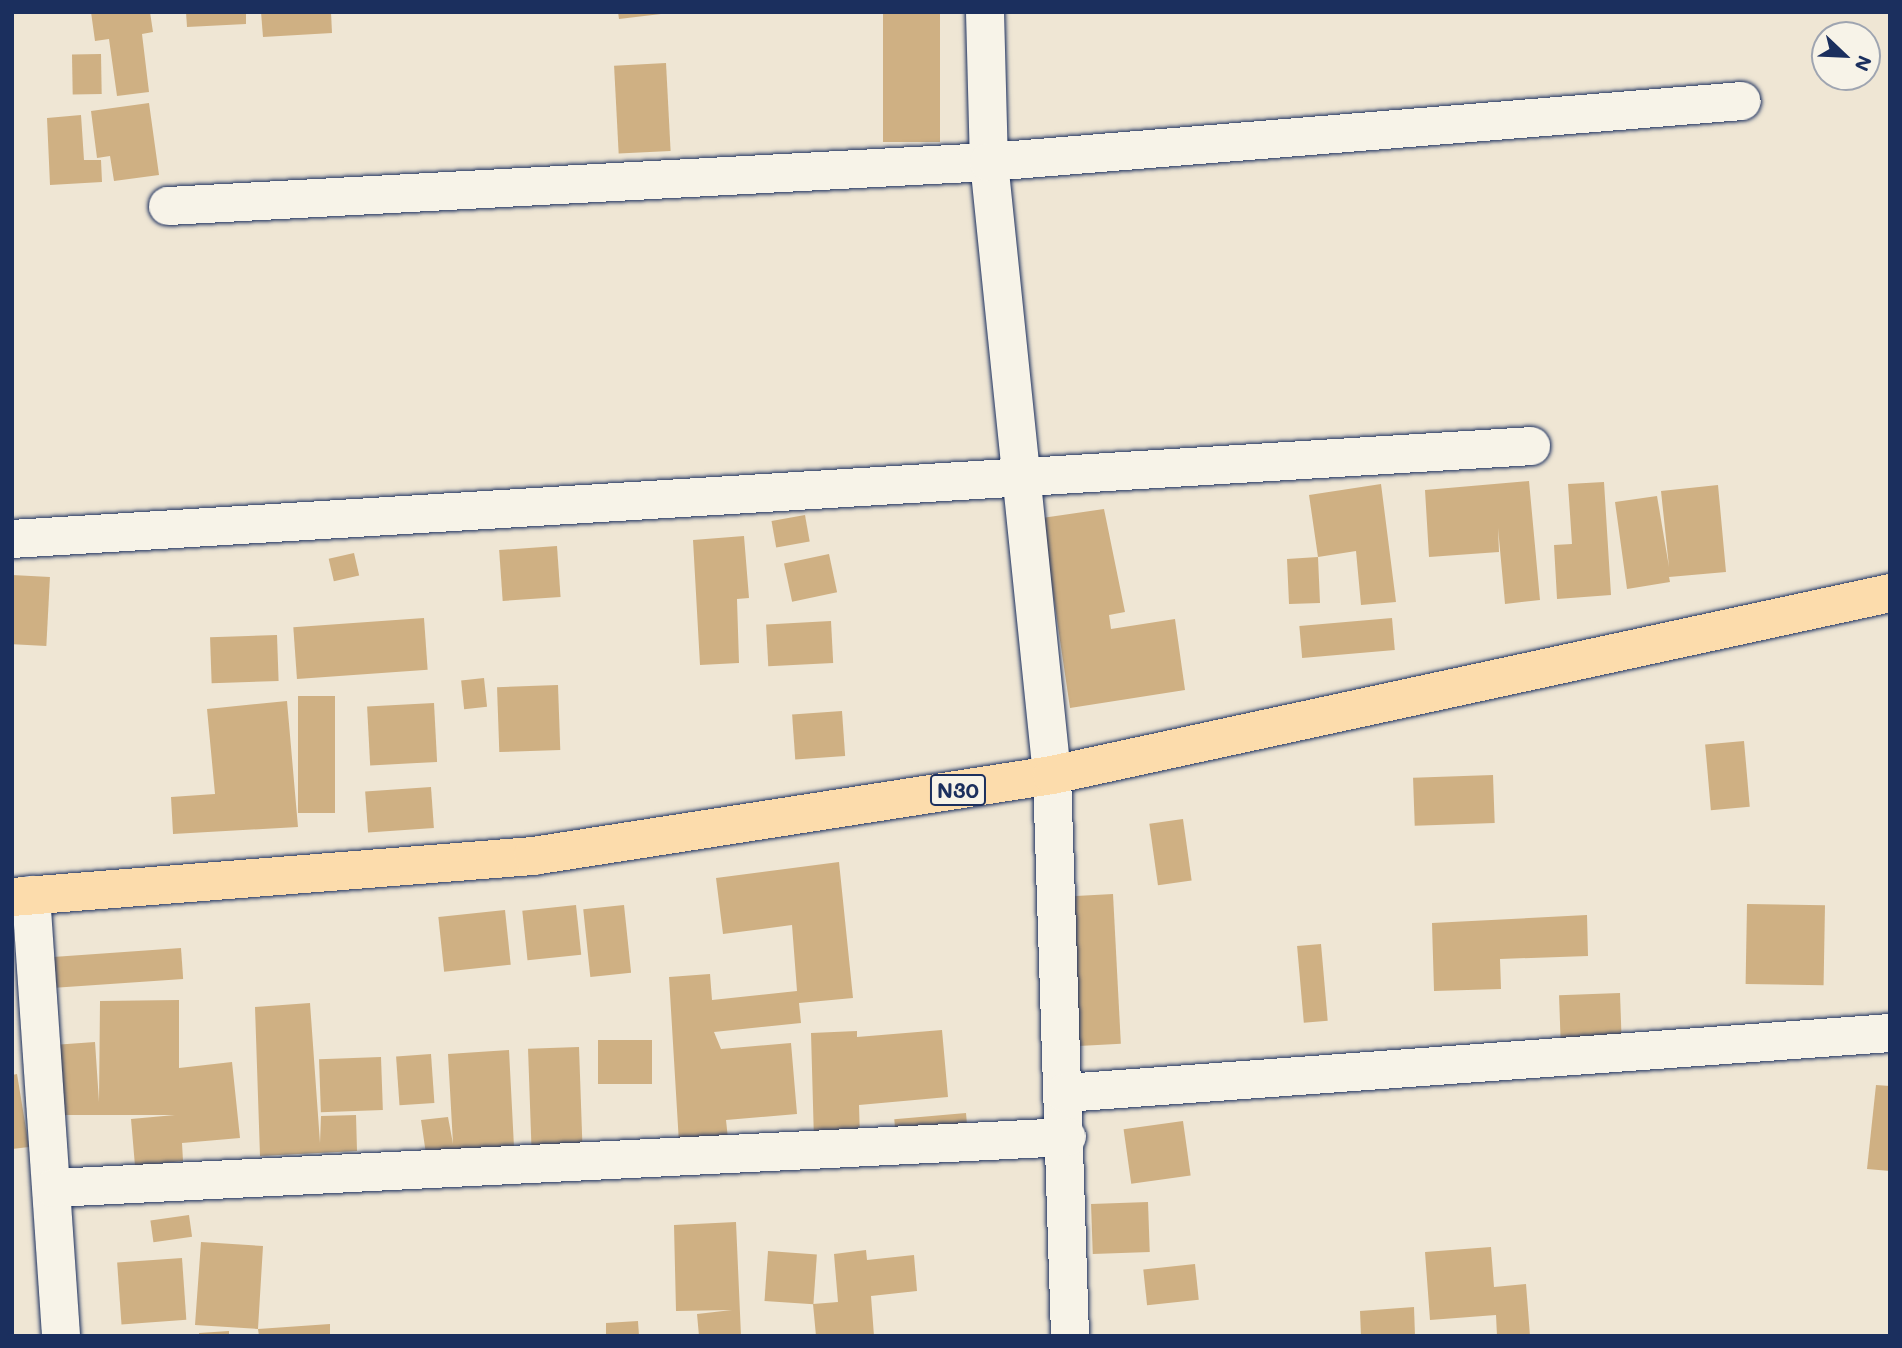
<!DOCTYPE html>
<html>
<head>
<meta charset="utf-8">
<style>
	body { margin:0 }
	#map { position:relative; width:1902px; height:1348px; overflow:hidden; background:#efe6d4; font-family:Mali,sans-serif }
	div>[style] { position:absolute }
	.building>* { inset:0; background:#cfb083; transform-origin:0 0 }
	.roads { filter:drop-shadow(0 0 2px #1b2f5e) drop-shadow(0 0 2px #1b2f5e) }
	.street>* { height:38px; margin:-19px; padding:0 19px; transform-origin:19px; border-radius:19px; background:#f7f3e8 }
	.primary>* { height:38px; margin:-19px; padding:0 19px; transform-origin:19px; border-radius:19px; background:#fcdcac }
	span { translate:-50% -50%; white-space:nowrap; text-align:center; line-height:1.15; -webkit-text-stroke:5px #f7f3e8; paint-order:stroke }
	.shield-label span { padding:2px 5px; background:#f7f3e8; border:2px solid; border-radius:5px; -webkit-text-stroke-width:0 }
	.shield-label { font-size:21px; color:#1b2f5e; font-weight:700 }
	.frame { position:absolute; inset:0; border:14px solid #1b2f5e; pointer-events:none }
	.north { position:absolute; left:1811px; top:21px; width:70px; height:70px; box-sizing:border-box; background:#f7f3e8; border:2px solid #9fa5b1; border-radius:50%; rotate:113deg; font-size:19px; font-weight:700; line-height:28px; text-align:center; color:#1b2f5e }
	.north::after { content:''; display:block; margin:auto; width:24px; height:32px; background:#1b2f5e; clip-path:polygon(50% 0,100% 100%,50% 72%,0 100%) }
</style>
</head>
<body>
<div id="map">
	<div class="building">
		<i style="clip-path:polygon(91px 12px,150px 12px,153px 32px,142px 34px,149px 92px,117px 96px,109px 39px,95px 41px)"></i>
		<i style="clip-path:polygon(186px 12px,246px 12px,246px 24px,187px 27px)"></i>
		<i style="clip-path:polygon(261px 12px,331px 12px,332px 33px,263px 37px)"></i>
		<i style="clip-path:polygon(618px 12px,661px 12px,661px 14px,619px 19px)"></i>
		<i style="left:883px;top:12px;width:57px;height:130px"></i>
		<i style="left:101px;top:54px;width:40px;height:29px;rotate:89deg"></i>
		<i style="left:666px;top:63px;width:88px;height:52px;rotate:87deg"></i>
		<i style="clip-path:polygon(149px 103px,159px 175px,114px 181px,110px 156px,97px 158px,91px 111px)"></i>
		<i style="clip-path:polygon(81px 115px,84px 160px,101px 160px,102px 182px,50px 185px,47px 118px)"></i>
		<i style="clip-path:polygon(1529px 481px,1540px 600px,1505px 604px,1498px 528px,1499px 552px,1429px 557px,1425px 490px)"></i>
		<i style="clip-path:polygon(1604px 482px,1611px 595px,1557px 599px,1554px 545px,1572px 544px,1568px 484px)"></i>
		<i style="clip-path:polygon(1381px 484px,1396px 602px,1361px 605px,1356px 551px,1318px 557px,1320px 603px,1289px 604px,1287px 559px,1318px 557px,1309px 495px)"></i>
		<i style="clip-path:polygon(1718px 485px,1726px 572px,1669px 577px,1670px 582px,1627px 589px,1615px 502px,1657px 496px,1669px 567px,1661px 491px)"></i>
		<i style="clip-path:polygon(1104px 509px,1125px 612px,1109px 615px,1111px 629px,1175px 619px,1185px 690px,1070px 708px,1042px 518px)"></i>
		<i style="left:805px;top:515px;width:27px;height:34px;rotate:80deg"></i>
		<i style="clip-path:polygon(744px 536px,749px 598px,737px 599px,739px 663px,700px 665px,693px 540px)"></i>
		<i style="left:557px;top:546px;width:51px;height:58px;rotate:86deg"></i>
		<i style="left:354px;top:553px;width:23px;height:26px;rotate:77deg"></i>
		<i style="left:829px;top:554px;width:39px;height:46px;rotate:78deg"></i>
		<i style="left:12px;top:575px;width:38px;height:69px;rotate:3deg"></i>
		<i style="left:424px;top:618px;width:52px;height:131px;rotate:86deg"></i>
		<i style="left:1392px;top:618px;width:32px;height:93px;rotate:85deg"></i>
		<i style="left:831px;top:621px;width:42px;height:65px;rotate:87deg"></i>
		<i style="left:277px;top:635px;width:46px;height:67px;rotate:88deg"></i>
		<i style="left:484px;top:678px;width:29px;height:23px;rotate:84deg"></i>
		<i style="left:558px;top:685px;width:65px;height:61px;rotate:88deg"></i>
		<i style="left:298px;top:696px;width:37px;height:117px"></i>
		<i style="clip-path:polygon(287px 701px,298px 827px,173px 834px,171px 797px,215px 794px,207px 709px)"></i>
		<i style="left:434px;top:703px;width:59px;height:67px;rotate:87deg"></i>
		<i style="left:842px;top:711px;width:45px;height:50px;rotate:86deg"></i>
		<i style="left:1744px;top:741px;width:66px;height:39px;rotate:85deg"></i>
		<i style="left:1493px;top:775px;width:48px;height:80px;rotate:88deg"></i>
		<i style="left:431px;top:787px;width:41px;height:66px;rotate:86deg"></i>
		<i style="left:1183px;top:819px;width:62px;height:34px;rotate:82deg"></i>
		<i style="clip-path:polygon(839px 862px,853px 998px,799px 1003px,801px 1023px,714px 1032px,721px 1049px,791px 1043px,797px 1114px,726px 1120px,728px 1139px,679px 1143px,669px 977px,710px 974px,712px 1000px,797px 991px,792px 925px,723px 934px,716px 878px)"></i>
		<i style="left:1113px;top:894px;width:150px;height:42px;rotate:87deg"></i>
		<i style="left:1747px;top:904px;width:78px;height:80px;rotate:1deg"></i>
		<i style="left:576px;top:905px;width:50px;height:54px;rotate:84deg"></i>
		<i style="left:624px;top:905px;width:68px;height:41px;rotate:84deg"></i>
		<i style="left:505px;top:910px;width:55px;height:67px;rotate:84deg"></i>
		<i style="clip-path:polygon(1587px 915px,1588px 956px,1500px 959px,1501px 989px,1434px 991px,1432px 923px)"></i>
		<i style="left:1321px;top:944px;width:77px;height:24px;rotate:85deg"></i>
		<i style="left:181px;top:948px;width:31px;height:139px;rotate:86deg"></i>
		<i style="left:1620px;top:993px;width:48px;height:61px;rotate:88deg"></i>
		<i style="clip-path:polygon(179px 1000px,179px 1068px,232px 1062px,240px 1138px,182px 1143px,183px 1161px,135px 1166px,131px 1119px,175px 1115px,57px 1115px,53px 1045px,95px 1042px,99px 1102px,100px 1001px)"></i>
		<i style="clip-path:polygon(310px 1003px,320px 1143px,321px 1116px,356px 1115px,357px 1151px,260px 1156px,255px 1007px)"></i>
		<i style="clip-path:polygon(942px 1030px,948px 1097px,859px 1105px,860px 1139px,814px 1141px,811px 1033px,857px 1031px,857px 1037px)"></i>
		<i style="left:598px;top:1040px;width:54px;height:44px"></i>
		<i style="left:579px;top:1047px;width:100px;height:51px;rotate:88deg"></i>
		<i style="clip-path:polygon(509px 1050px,514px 1147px,426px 1154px,421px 1120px,448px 1117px,453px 1144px,448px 1054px)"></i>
		<i style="left:431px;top:1054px;width:49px;height:35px;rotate:86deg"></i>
		<i style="left:381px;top:1057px;width:53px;height:62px;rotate:88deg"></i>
		<i style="clip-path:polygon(17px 1074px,29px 1147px,12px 1149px,12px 1075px)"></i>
		<i style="clip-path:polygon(1876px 1085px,1890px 1086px,1890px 1171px,1867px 1169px)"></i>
		<i style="left:966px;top:1113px;width:22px;height:72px;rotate:85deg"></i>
		<i style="left:1183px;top:1121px;width:55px;height:60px;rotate:82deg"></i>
		<i style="left:1148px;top:1202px;width:50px;height:57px;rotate:88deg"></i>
		<i style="left:189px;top:1215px;width:22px;height:39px;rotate:82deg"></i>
		<i style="clip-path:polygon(736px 1222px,741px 1336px,699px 1336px,697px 1314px,732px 1310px,676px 1311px,674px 1225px)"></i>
		<i style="clip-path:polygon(201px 1242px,263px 1246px,258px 1329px,330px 1324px,330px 1336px,259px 1336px,258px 1329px,195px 1325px)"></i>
		<i style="clip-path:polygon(1491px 1247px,1494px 1287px,1526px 1284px,1530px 1336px,1497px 1336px,1496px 1315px,1430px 1320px,1425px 1252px)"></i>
		<i style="clip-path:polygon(866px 1250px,867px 1260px,914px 1255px,917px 1291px,871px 1296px,874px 1336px,816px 1336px,813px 1304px,838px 1302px,834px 1254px)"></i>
		<i style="left:768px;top:1251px;width:49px;height:50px;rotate:4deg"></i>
		<i style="left:182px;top:1258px;width:62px;height:65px;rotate:86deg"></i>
		<i style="left:1195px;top:1264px;width:36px;height:52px;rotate:84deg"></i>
		<i style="clip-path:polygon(1414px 1307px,1415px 1336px,1361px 1336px,1360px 1311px)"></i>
		<i style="clip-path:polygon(638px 1321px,639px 1336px,606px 1336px,606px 1323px)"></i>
		<i style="clip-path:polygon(229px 1331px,229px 1336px,199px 1336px,199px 1333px)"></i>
	</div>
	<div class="roads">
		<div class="street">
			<i style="left:985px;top:12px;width:150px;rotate:88.5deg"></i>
			<i style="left:989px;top:162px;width:616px;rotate:84.13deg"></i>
			<i style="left:1052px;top:775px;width:561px;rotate:88.16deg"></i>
			<i style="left:168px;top:206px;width:822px;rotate:-3.07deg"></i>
			<i style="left:989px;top:162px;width:755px;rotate:-4.63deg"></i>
			<i style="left:12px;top:539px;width:1522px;rotate:-3.5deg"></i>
			<i style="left:31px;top:895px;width:442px;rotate:86.1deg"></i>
			<i style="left:1065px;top:1093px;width:827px;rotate:-4.16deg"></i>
			<i style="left:54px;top:1188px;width:1014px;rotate:-2.88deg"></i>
		</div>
		<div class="primary">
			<i style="left:12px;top:897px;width:523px;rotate:-4.5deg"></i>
			<i style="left:533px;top:856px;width:525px;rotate:-8.87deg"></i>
			<i style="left:1052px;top:775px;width:858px;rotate:-12.25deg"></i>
		</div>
	</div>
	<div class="shield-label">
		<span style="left:958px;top:790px">N30</span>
	</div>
	<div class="frame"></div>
	<div class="north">N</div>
</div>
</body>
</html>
